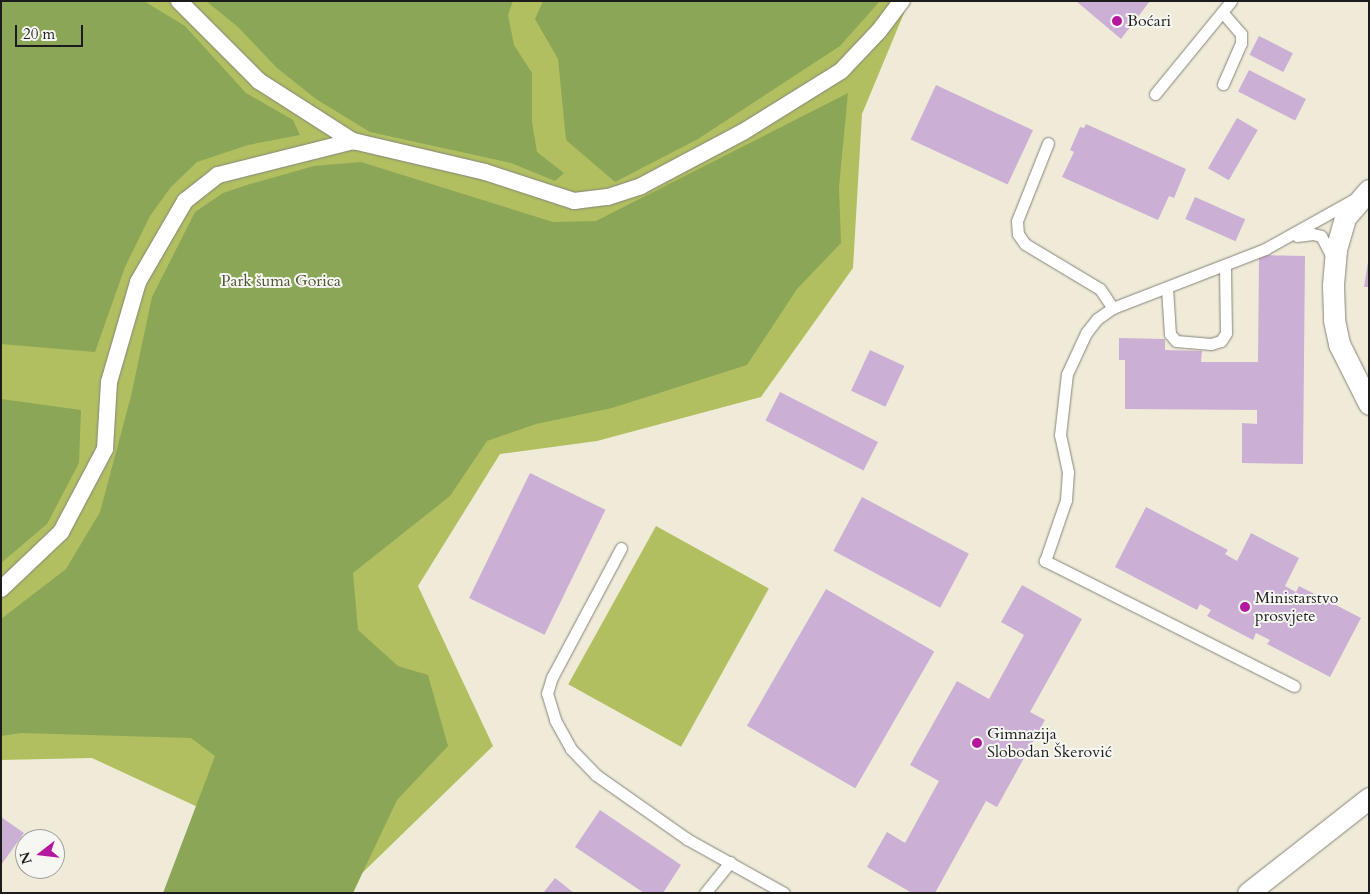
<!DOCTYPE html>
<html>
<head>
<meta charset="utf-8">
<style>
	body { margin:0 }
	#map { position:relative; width:1370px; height:894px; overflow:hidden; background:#f0ebd9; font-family:Cardo,serif }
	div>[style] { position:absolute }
	.green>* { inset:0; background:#b1bf61; transform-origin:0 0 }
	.forest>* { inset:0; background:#8ca657 }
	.building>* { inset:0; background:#ccafd5; transform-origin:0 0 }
	.roads { filter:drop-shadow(0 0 1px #86847a) drop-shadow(0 0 1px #86847a) }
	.service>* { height:11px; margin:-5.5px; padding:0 5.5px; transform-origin:5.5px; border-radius:5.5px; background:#fff }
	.pedestrian>* { height:16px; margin:-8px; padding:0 8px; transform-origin:8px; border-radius:8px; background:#fff }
	.minor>* { height:21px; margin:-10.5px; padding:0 10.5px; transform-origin:10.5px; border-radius:10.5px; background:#fff }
	.dots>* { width:14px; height:14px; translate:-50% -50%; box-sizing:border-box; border:2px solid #f6f6f2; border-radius:50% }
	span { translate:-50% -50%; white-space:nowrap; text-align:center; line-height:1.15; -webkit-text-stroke:4px #f6f6f2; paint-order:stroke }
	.poi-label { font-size:16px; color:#1c1c1c }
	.left { translate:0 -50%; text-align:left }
	.park-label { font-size:16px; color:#505534 }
	.frame { position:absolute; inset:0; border:2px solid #1c1c1c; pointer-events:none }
	.north { position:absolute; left:15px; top:829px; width:50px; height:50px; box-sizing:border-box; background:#f6f6f2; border:1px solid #9f9f9c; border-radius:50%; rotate:254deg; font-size:14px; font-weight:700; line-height:20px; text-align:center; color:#1c1c1c }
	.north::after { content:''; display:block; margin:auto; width:18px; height:22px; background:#b5179e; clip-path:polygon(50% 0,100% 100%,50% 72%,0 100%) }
	.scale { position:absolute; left:15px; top:25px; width:68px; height:22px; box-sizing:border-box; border:2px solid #1c1c1c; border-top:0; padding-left:6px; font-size:15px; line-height:18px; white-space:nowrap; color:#1c1c1c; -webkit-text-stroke:4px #f6f6f2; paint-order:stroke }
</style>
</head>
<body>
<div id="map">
	<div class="green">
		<i style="clip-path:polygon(1px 1px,909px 1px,862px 114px,853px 268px,761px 397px,597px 441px,500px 454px,418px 586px,493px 746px,355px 880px,92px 758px,1px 760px)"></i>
		<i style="left:656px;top:526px;width:129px;height:181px;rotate:29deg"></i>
	</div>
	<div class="forest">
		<i style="clip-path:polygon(1px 1px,144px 1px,185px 26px,246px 93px,293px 120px,300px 135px,248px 145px,197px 162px,171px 187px,150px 216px,125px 267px,95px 352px,1px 344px)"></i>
		<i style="clip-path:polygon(206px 1px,513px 1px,508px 15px,514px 45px,532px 73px,532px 122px,537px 152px,564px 173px,555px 181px,511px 163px,370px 132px,316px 99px,277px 68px,238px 27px)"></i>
		<i style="clip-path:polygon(543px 1px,880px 1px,840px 46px,698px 139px,615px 182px,566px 140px,558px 59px,535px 19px)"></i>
		<i style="clip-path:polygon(848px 93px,839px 187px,841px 243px,797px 289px,747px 365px,612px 408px,536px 424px,487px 441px,450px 496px,353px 573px,358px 630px,398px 666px,428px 675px,448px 746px,397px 800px,353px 893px,163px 893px,215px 756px,191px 738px,21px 733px,1px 736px,1px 619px,66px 569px,100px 512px,131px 396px,152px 297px,195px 212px,223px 193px,250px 184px,314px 166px,361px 162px,553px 222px,596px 221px)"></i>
		<i style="clip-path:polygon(1px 399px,81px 410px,79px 463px,47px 524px,1px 563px)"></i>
	</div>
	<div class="building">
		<i style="clip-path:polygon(1076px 1px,1150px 1px,1121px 39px)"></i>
		<i style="left:1259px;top:36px;width:38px;height:21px;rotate:27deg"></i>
		<i style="left:1249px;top:70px;width:64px;height:24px;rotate:27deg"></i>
		<i style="left:936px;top:85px;width:107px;height:60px;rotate:25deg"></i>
		<i style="left:1237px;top:118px;width:24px;height:58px;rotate:30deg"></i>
		<i style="clip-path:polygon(1086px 124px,1186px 169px,1174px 198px,1169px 196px,1158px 220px,1062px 177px,1074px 152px,1070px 150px,1080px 127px,1084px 128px)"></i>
		<i style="left:1195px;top:197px;width:55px;height:24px;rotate:24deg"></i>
		<i style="clip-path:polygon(1259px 255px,1305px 256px,1303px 464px,1242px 463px,1242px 423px,1257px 424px,1257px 410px,1125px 409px,1125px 360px,1119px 360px,1119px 338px,1165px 339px,1165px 350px,1202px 351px,1201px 362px,1258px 362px)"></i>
		<i style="clip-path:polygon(1368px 262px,1369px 287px,1364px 287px)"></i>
		<i style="left:870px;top:350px;width:38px;height:45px;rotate:25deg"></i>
		<i style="left:780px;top:392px;width:110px;height:32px;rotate:27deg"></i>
		<i style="left:530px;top:473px;width:84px;height:139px;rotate:26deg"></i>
		<i style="left:862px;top:497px;width:121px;height:61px;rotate:28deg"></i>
		<i style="clip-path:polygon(1146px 507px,1228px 550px,1225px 554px,1237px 561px,1251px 533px,1299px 558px,1285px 586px,1296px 592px,1299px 586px,1361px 618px,1330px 677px,1267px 644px,1270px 640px,1256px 633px,1253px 640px,1207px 616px,1211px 610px,1200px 604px,1197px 610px,1115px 567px)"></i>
		<i style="clip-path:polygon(1022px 585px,1082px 619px,1030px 712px,1045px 720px,997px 807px,986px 801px,935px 893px,912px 893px,867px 867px,887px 832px,905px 843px,939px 781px,910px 765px,957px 681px,989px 699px,1024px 635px,1001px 622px)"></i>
		<i style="left:826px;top:589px;width:125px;height:158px;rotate:30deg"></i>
		<i style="clip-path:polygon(600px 810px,681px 865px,663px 893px,644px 893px,575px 847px)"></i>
		<i style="clip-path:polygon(1px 817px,24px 833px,1px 865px)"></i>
		<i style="clip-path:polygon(555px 878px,574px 893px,543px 893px)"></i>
	</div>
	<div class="roads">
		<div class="service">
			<i style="left:1222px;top:12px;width:29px;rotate:49deg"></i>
			<i style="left:1241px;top:34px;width:9px;rotate:90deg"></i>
			<i style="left:1241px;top:43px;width:45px;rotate:113.7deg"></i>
			<i style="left:1155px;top:94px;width:120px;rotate:-50.7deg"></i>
			<i style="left:1048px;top:143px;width:84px;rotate:111.7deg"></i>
			<i style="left:1017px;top:221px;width:13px;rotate:86deg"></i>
			<i style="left:1018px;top:234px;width:12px;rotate:55deg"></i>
			<i style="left:1025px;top:244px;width:87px;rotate:31deg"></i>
			<i style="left:1100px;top:289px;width:23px;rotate:56deg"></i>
			<i style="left:1297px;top:236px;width:16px;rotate:-7deg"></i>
			<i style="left:1313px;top:234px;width:8px;rotate:14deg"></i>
			<i style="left:1321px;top:236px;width:24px;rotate:62deg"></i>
			<i style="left:1167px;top:288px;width:46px;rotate:86.3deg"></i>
			<i style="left:1170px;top:334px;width:9px;rotate:49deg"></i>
			<i style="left:1176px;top:341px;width:35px;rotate:5deg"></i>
			<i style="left:1211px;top:344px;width:10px;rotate:-17deg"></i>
			<i style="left:1221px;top:341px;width:9px;rotate:-58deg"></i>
			<i style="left:1226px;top:333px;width:66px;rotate:-90.9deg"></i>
			<i style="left:621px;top:548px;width:146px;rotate:118.1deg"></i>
			<i style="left:552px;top:677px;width:17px;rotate:107deg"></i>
			<i style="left:547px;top:693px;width:28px;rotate:73deg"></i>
			<i style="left:555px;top:720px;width:33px;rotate:61deg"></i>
			<i style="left:571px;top:749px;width:36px;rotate:46deg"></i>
			<i style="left:596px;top:775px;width:111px;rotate:35.1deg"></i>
			<i style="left:687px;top:839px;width:111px;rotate:29.1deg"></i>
			<i style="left:1294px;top:686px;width:279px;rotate:-153.3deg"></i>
			<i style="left:1045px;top:561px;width:65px;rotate:-71deg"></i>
			<i style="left:1066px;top:500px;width:28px;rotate:-86deg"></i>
			<i style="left:1068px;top:472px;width:38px;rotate:-102deg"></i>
			<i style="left:1060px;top:435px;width:61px;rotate:-83.5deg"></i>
			<i style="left:1067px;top:374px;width:45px;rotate:-65.1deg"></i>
			<i style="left:1086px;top:333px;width:18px;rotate:-52deg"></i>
			<i style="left:1097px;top:319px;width:19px;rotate:-35deg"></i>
			<i style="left:1113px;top:308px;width:163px;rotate:-21.2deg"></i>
			<i style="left:1265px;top:249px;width:101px;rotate:-29.1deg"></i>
			<i style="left:705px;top:893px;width:40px;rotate:-51deg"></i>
		</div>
		<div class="pedestrian">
			<i style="left:179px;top:1px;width:113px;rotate:45deg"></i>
			<i style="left:259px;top:81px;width:112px;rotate:32.6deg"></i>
			<i style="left:353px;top:141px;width:136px;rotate:13.2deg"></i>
			<i style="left:485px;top:172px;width:94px;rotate:18deg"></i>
			<i style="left:574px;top:201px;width:34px;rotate:-7deg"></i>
			<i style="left:608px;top:197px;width:35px;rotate:-18deg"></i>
			<i style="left:641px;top:186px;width:115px;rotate:-27.9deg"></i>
			<i style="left:743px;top:132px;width:115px;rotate:-31.9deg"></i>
			<i style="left:841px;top:71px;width:55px;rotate:-46.5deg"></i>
			<i style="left:879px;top:31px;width:38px;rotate:-53deg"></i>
			<i style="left:1px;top:589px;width:83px;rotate:-43.5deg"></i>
			<i style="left:61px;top:532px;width:94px;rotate:-62.1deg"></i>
			<i style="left:105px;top:449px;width:67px;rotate:-86.6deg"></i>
			<i style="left:109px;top:382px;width:104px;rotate:-73.8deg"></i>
			<i style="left:138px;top:282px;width:94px;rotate:-59.9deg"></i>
			<i style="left:185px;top:201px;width:42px;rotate:-38.2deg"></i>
			<i style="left:218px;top:175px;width:139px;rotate:-14.1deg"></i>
		</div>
		<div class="minor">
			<i style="left:1369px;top:190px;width:37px;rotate:131deg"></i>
			<i style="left:1345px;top:218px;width:33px;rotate:106deg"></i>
			<i style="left:1336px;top:250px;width:36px;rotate:95deg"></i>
			<i style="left:1333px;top:286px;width:34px;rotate:88deg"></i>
			<i style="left:1334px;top:320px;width:25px;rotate:78deg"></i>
			<i style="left:1339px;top:344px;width:67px;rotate:63.4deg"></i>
			<i style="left:1248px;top:893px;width:154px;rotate:-38.1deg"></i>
		</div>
	</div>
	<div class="dots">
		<i style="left:1117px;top:21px;background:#b5179e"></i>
		<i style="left:1245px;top:607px;background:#b5179e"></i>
		<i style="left:977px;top:743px;background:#b5179e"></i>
	</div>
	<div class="poi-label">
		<span class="left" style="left:1127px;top:21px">Boćari</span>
		<span class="left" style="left:1255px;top:607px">Ministarstvo<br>prosvjete</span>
		<span class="left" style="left:987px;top:743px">Gimnazija<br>Slobodan Škerović</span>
	</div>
	<div class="park-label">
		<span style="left:281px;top:281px">Park šuma Gorica</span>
	</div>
	<div class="frame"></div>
	<div class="north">N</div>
	<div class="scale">20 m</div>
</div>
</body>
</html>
